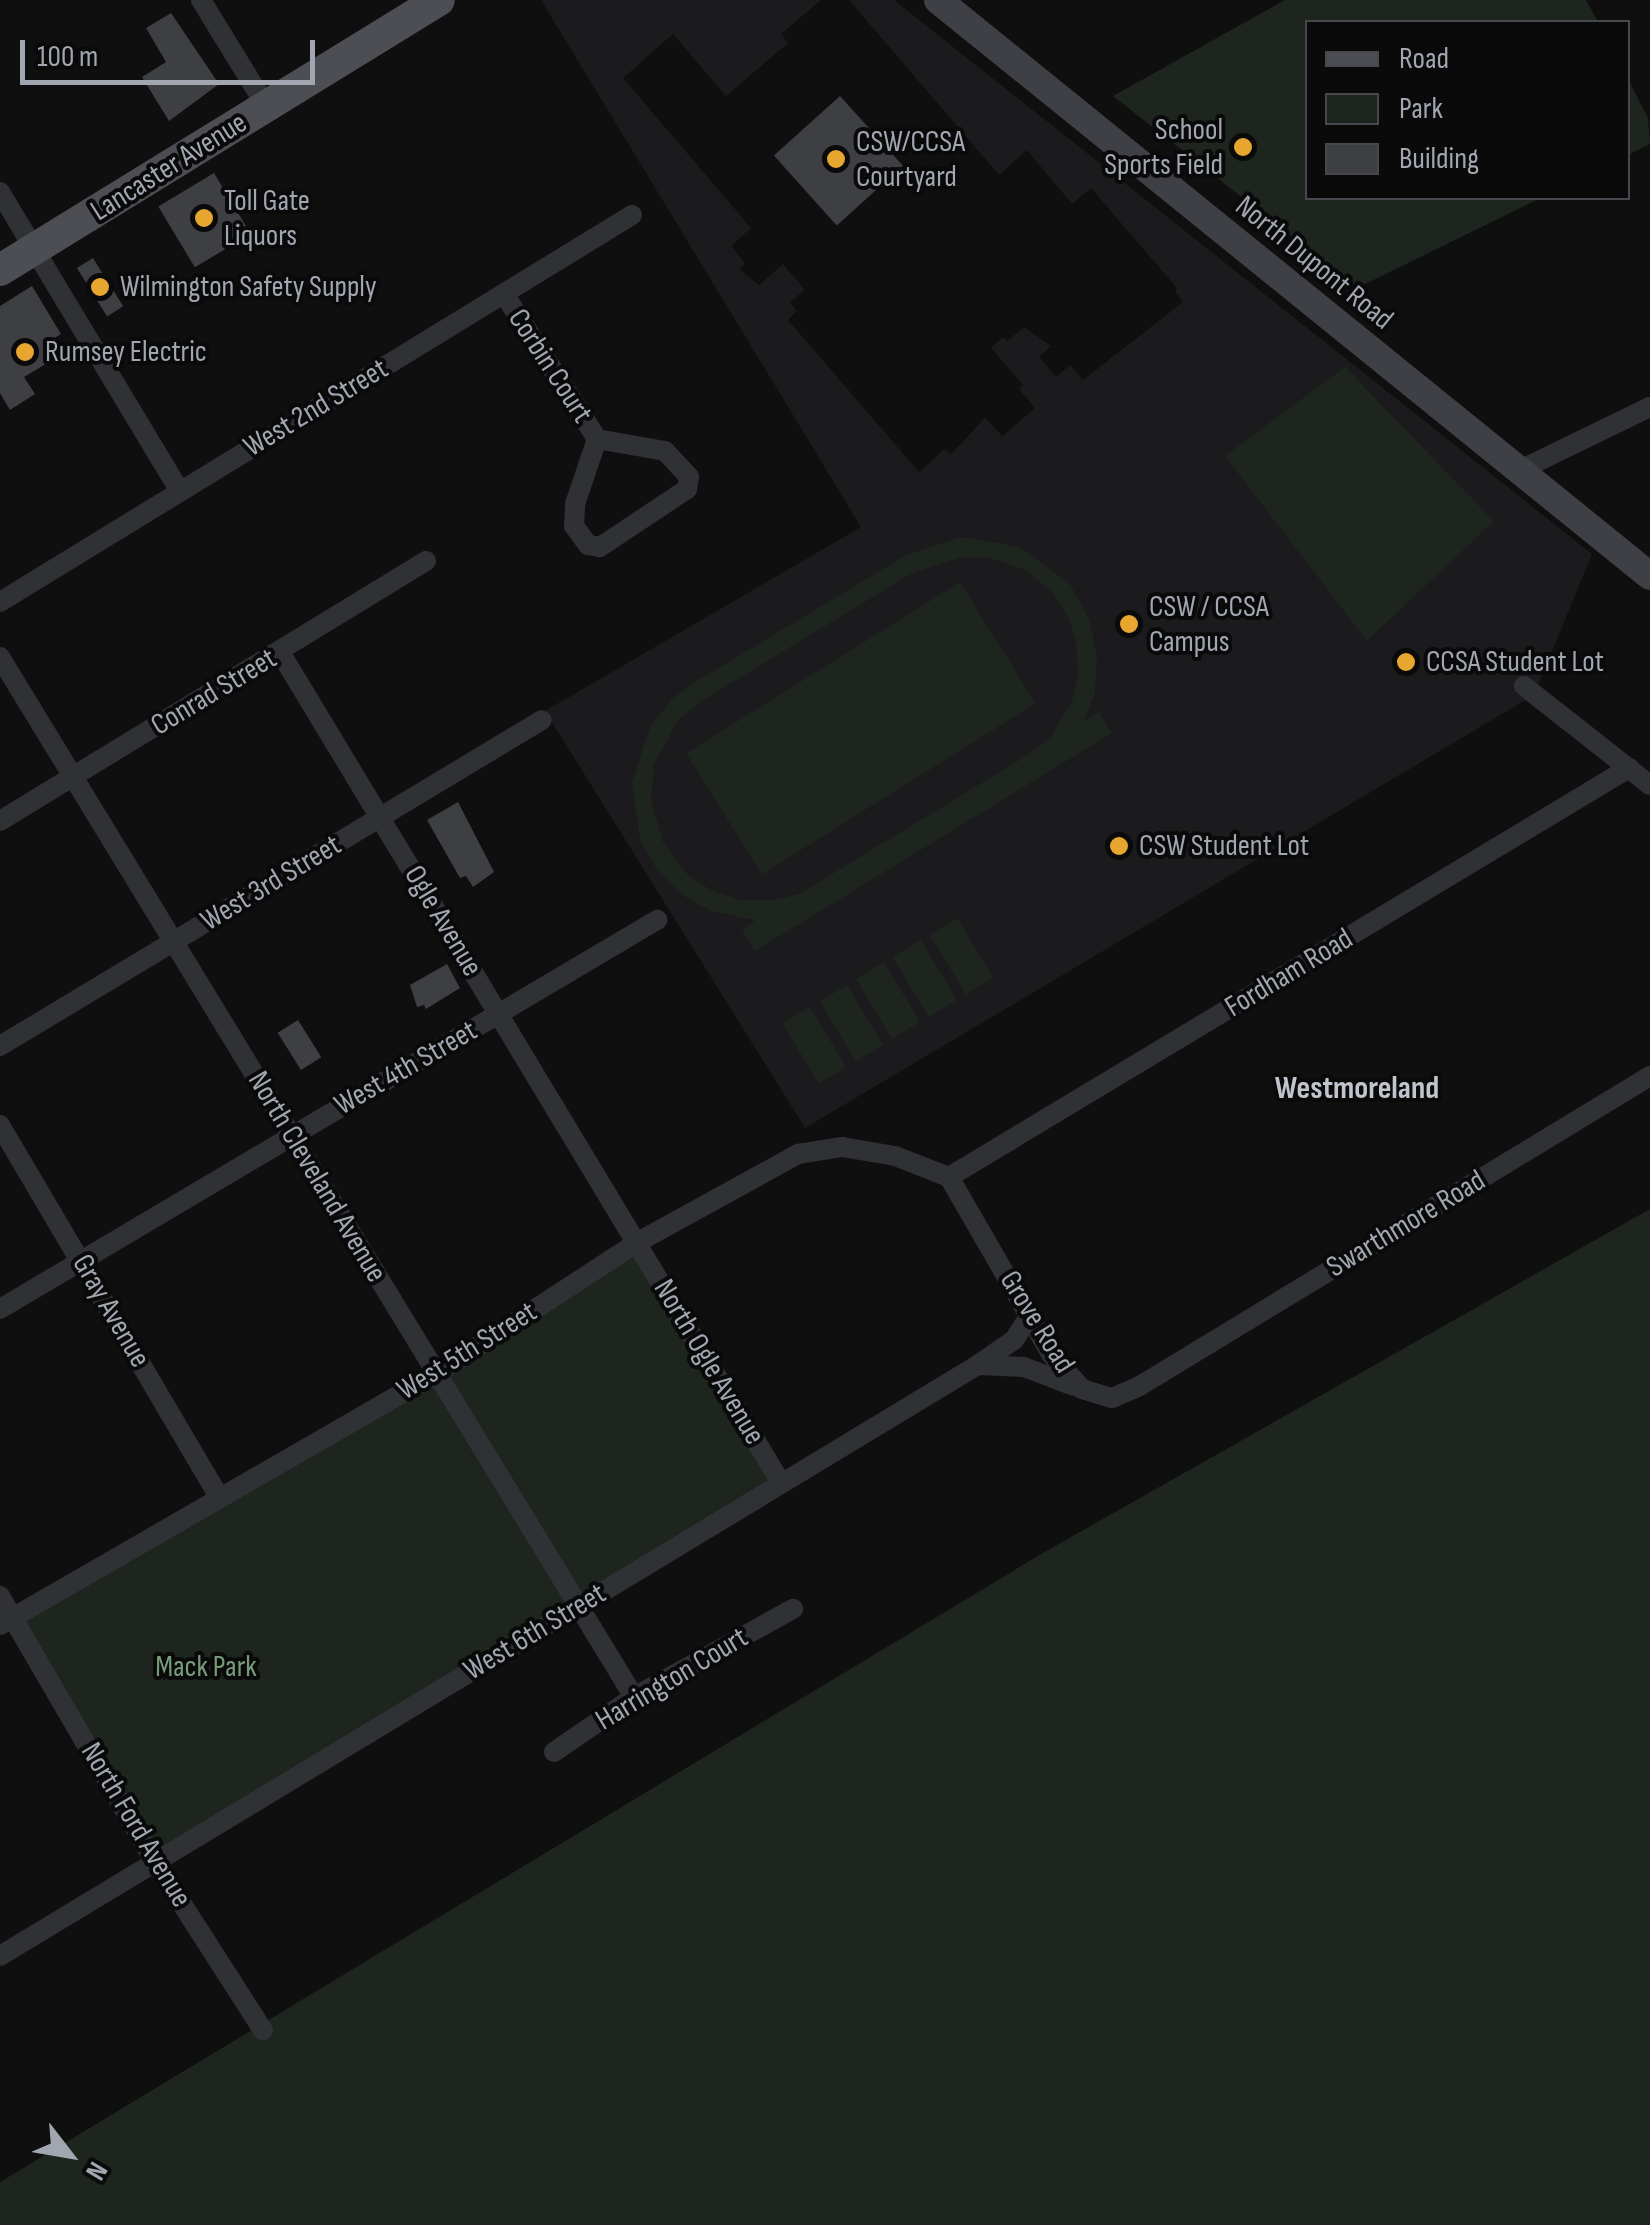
<!DOCTYPE html>
<html>
<head>
<meta charset="utf-8">
<style>
	body { margin:0 }
	#map { position:relative; width:1650px; height:2225px; overflow:hidden; background:#0f0f10; font-family:"Sofia Sans Condensed",sans-serif }
	div>[style] { position:absolute }
	.built>* { inset:0; background:#1b1b1d }
	.green>* { inset:0; background:#1e241e; transform-origin:0 0 }
	.building>* { inset:0; background:#3e3f43; transform-origin:0 0 }
	.street>* { height:20px; margin:-10px; padding:0 10px; transform-origin:10px; border-radius:10px; background:#303135 }
	.secondary>* { height:28px; margin:-14px; padding:0 14px; transform-origin:14px; border-radius:14px; background:#3e4045 }
	.primary>* { height:32px; margin:-16px; padding:0 16px; transform-origin:16px; border-radius:16px; background:#4c4e54 }
	.dots>* { width:28px; height:28px; translate:-50% -50%; box-sizing:border-box; border:5px solid #0a0a0b; border-radius:50% }
	span { translate:-50% -50%; white-space:nowrap; text-align:center; line-height:1.15; -webkit-text-stroke:8px #0a0a0b; paint-order:stroke }
	.poi-label { font-size:30px; color:#a1a6b0 }
	.right { translate:-100% -50%; text-align:right }
	.left { translate:0 -50%; text-align:left }
	.street-label { font-size:30px; color:#a1a6b0 }
	.park-label { font-size:30px; color:#789b7a }
	.neighbourhood-label { font-size:32px; color:#c1c4cd; font-weight:700 }
	.legend { position:absolute; left:1305px; top:20px; width:325px; height:180px; box-sizing:border-box; background:#0a0a0b; border:2px solid #46484d; margin:0; padding:12px 18px; list-style:none; font-size:30px; color:#a1a6b0 }
	.legend li { display:flex; align-items:center; gap:20px; height:50px }
	.legend b { width:50px; border:2px solid #46484d }
	.north { position:absolute; left:20px; top:2105px; width:100px; height:100px; -webkit-text-stroke:8px #0a0a0b; paint-order:stroke; rotate:121deg; font-size:28px; font-weight:700; line-height:40px; text-align:center; color:#a1a6b0 }
	.north::after { content:''; display:block; margin:auto; width:35px; height:45px; background:#a1a6b0; clip-path:polygon(50% 0,100% 100%,50% 72%,0 100%) }
	.scale { position:absolute; left:20px; top:40px; width:295px; height:45px; box-sizing:border-box; border:5px solid #a1a6b0; border-top:0; padding-left:12px; font-size:30px; line-height:35px; white-space:nowrap; color:#a1a6b0; -webkit-text-stroke:8px #0a0a0b; paint-order:stroke }
</style>
</head>
<body>
<div id="map">
	<div class="built">
		<i style="clip-path:polygon(541px 0,821px 0,781px 34px,788px 43px,726px 96px,673px 34px,623px 78px,751px 228px,731px 246px,745px 263px,740px 270px,759px 285px,783px 264px,805px 290px,790px 302px,797px 311px,788px 320px,919px 472px,945px 449px,951px 454px,985px 418px,1002px 436px,1035px 408px,1019px 389px,1023px 385px,991px 348px,1003px 337px,1007px 341px,1024px 327px,1051px 346px,1039px 357px,1056px 377px,1070px 365px,1083px 380px,1183px 302px,1175px 291px,1177px 288px,1091px 188px,1072px 204px,1027px 150px,999px 175px,849px 0,894px 0,1592px 554px,1534px 695px,805px 1128px,545px 711px,861px 527px)"></i>
	</div>
	<div class="green">
		<i style="clip-path:polygon(1285px 0,1586px 0,1598px 22px,1308px 22px,1308px 198px,1541px 198px,1357px 288px,1113px 96px)"></i>
		<i style="clip-path:polygon(1628px 79px,1648px 118px,1650px 144px,1628px 155px)"></i>
		<i style="clip-path:polygon(1345px 367px,1494px 521px,1367px 641px,1225px 456px)"></i>
		<i style="clip-path:polygon(evenodd,961px 537px,1020px 547px,1070px 584px,1089px 619px,1097px 656px,1095px 692px,1084px 721px,1099px 712px,1112px 733px,755px 951px,742px 930px,755px 920px,711px 911px,682px 895px,657px 870px,640px 840px,632px 782px,650px 727px,672px 699px,697px 681px,906px 555px,961px 537px,964px 557px,990px 558px,1025px 570px,1052px 592px,1069px 619px,1076px 640px,1078px 675px,1072px 701px,1051px 737px,1026px 756px,799px 894px,774px 900px,740px 900px,709px 889px,688px 875px,663px 842px,651px 801px,654px 764px,679px 719px,705px 699px,914px 572px,964px 557px)"></i>
		<i style="left:960px;top:582px;width:143px;height:323px;rotate:58deg"></i>
		<i style="left:957px;top:918px;width:70px;height:32px;rotate:59deg"></i>
		<i style="left:921px;top:940px;width:70px;height:33px;rotate:59deg"></i>
		<i style="left:884px;top:962px;width:70px;height:33px;rotate:59deg"></i>
		<i style="left:847px;top:985px;width:70px;height:32px;rotate:59deg"></i>
		<i style="left:810px;top:1007px;width:70px;height:32px;rotate:59deg"></i>
		<i style="clip-path:polygon(1650px 1209px,1650px 2225px,0 2225px,0 2182px,1041px 1554px)"></i>
		<i style="left:638px;top:1242px;width:280px;height:729px;rotate:59deg"></i>
	</div>
	<div class="building">
		<i style="clip-path:polygon(171px 13px,219px 84px,169px 121px,142px 77px,166px 62px,146px 28px)"></i>
		<i style="left:840px;top:96px;width:94px;height:89px;rotate:48deg"></i>
		<i style="left:214px;top:173px;width:71px;height:65px;rotate:59deg"></i>
		<i style="left:93px;top:258px;width:57px;height:19px;rotate:58deg"></i>
		<i style="clip-path:polygon(32px 286px,61px 334px,45px 344px,54px 359px,24px 377px,35px 394px,10px 410px,0 393px,0 306px)"></i>
		<i style="clip-path:polygon(458px 802px,494px 872px,473px 887px,466px 876px,460px 878px,427px 820px)"></i>
		<i style="clip-path:polygon(447px 964px,460px 988px,426px 1009px,424px 1005px,417px 1007px,410px 985px)"></i>
		<i style="left:298px;top:1020px;width:44px;height:24px;rotate:58deg"></i>
	</div>
	<div class="street">
		<i style="left:201px;top:0;width:124px;rotate:58.5deg"></i>
		<i style="left:0;top:192px;width:349px;rotate:59deg"></i>
		<i style="left:504px;top:294px;width:172px;rotate:57.3deg"></i>
		<i style="left:597px;top:439px;width:69px;rotate:10deg"></i>
		<i style="left:665px;top:451px;width:35px;rotate:47deg"></i>
		<i style="left:689px;top:477px;width:12px;rotate:99deg"></i>
		<i style="left:687px;top:489px;width:105px;rotate:146.3deg"></i>
		<i style="left:600px;top:547px;width:12px;rotate:-171deg"></i>
		<i style="left:588px;top:545px;width:24px;rotate:-126deg"></i>
		<i style="left:574px;top:526px;width:22px;rotate:-87deg"></i>
		<i style="left:575px;top:504px;width:69px;rotate:-71.3deg"></i>
		<i style="left:1518px;top:471px;width:147px;rotate:-25.9deg"></i>
		<i style="left:0;top:602px;width:741px;rotate:-31.48deg"></i>
		<i style="left:280px;top:652px;width:970px;rotate:58.91deg"></i>
		<i style="left:0;top:657px;width:1218px;rotate:58.63deg"></i>
		<i style="left:1524px;top:686px;width:160px;rotate:38.2deg"></i>
		<i style="left:0;top:821px;width:499px;rotate:-31.4deg"></i>
		<i style="left:0;top:1046px;width:632px;rotate:-31.03deg"></i>
		<i style="left:0;top:1125px;width:433px;rotate:59.5deg"></i>
		<i style="left:949px;top:1177px;width:204px;rotate:60deg"></i>
		<i style="left:1051px;top:1354px;width:47px;rotate:48.5deg"></i>
		<i style="left:1082px;top:1389px;width:31px;rotate:17deg"></i>
		<i style="left:1112px;top:1398px;width:28px;rotate:-23deg"></i>
		<i style="left:1138px;top:1387px;width:599px;rotate:-31.28deg"></i>
		<i style="left:949px;top:1177px;width:794px;rotate:-31.03deg"></i>
		<i style="left:0;top:1309px;width:764px;rotate:-30.63deg"></i>
		<i style="left:978px;top:1365px;width:46px;rotate:2.5deg"></i>
		<i style="left:1024px;top:1367px;width:53px;rotate:20.8deg"></i>
		<i style="left:0;top:1596px;width:308px;rotate:59.8deg"></i>
		<i style="left:155px;top:1862px;width:200px;rotate:57.3deg"></i>
		<i style="left:0;top:1625px;width:504px;rotate:-29.97deg"></i>
		<i style="left:437px;top:1373px;width:240px;rotate:-33.1deg"></i>
		<i style="left:638px;top:1242px;width:183px;rotate:-28.8deg"></i>
		<i style="left:798px;top:1154px;width:45px;rotate:-9deg"></i>
		<i style="left:842px;top:1147px;width:54px;rotate:9.6deg"></i>
		<i style="left:895px;top:1156px;width:58px;rotate:21.3deg"></i>
		<i style="left:554px;top:1752px;width:97px;rotate:-34.5deg"></i>
		<i style="left:634px;top:1697px;width:182px;rotate:-29deg"></i>
		<i style="left:0;top:1956px;width:1140px;rotate:-31.15deg"></i>
		<i style="left:976px;top:1366px;width:46px;rotate:-34.4deg"></i>
		<i style="left:1014px;top:1340px;width:31px;rotate:-57deg"></i>
	</div>
	<div class="secondary">
		<i style="left:938px;top:0;width:916px;rotate:38.97deg"></i>
	</div>
	<div class="primary">
		<i style="left:0;top:270px;width:515px;rotate:-31.59deg"></i>
	</div>
	<div class="dots">
		<i style="left:1243px;top:147px;background:#e7a630"></i>
		<i style="left:836px;top:159px;background:#e7a630"></i>
		<i style="left:204px;top:218px;background:#e7a630"></i>
		<i style="left:100px;top:287px;background:#e7a630"></i>
		<i style="left:25px;top:352px;background:#e7a630"></i>
		<i style="left:1129px;top:624px;background:#e7a630"></i>
		<i style="left:1406px;top:662px;background:#e7a630"></i>
		<i style="left:1119px;top:846px;background:#e7a630"></i>
	</div>
	<div class="poi-label">
		<span class="right" style="left:1223px;top:147px">School<br>Sports Field</span>
		<span class="left" style="left:856px;top:159px">CSW/CCSA<br>Courtyard</span>
		<span class="left" style="left:224px;top:218px">Toll Gate<br>Liquors</span>
		<span class="left" style="left:120px;top:287px">Wilmington Safety Supply</span>
		<span class="left" style="left:45px;top:352px">Rumsey Electric</span>
		<span class="left" style="left:1149px;top:624px">CSW / CCSA<br>Campus</span>
		<span class="left" style="left:1426px;top:662px">CCSA Student Lot</span>
		<span class="left" style="left:1139px;top:846px">CSW Student Lot</span>
	</div>
	<div class="street-label">
		<span style="left:169px;top:167px;rotate:-32deg">Lancaster Avenue</span>
		<span style="left:1314px;top:263px;rotate:39deg">North Dupont Road</span>
		<span style="left:550px;top:366px;rotate:57deg">Corbin Court</span>
		<span style="left:316px;top:408px;rotate:-31deg">West 2nd Street</span>
		<span style="left:214px;top:692px;rotate:-31deg">Conrad Street</span>
		<span style="left:271px;top:883px;rotate:-31deg">West 3rd Street</span>
		<span style="left:443px;top:921px;rotate:59deg">Ogle Avenue</span>
		<span style="left:1289px;top:973px;rotate:-31deg">Fordham Road</span>
		<span style="left:406px;top:1068px;rotate:-30deg">West 4th Street</span>
		<span style="left:317px;top:1177px;rotate:59deg">North Cleveland Avenue</span>
		<span style="left:1406px;top:1224px;rotate:-31deg">Swarthmore Road</span>
		<span style="left:111px;top:1311px;rotate:60deg">Gray Avenue</span>
		<span style="left:1037px;top:1322px;rotate:58deg">Grove Road</span>
		<span style="left:467px;top:1351px;rotate:-32deg">West 5th Street</span>
		<span style="left:709px;top:1362px;rotate:59deg">North Ogle Avenue</span>
		<span style="left:535px;top:1632px;rotate:-31deg">West 6th Street</span>
		<span style="left:672px;top:1679px;rotate:-31deg">Harrington Court</span>
		<span style="left:136px;top:1825px;rotate:59deg">North Ford Avenue</span>
	</div>
	<div class="park-label">
		<span style="left:206px;top:1667px">Mack Park</span>
	</div>
	<div class="neighbourhood-label">
		<span style="left:1357px;top:1089px">Westmoreland</span>
	</div>
	<ul class="legend">
	<li><b style="height:12px;background:#4c4e54"></b>Road</li>
	<li><b style="height:28px;background:#1e241e"></b>Park</li>
	<li><b style="height:28px;background:#3e3f43"></b>Building</li>
	</ul>
	<div class="north">N</div>
	<div class="scale">100 m</div>
</div>
</body>
</html>
